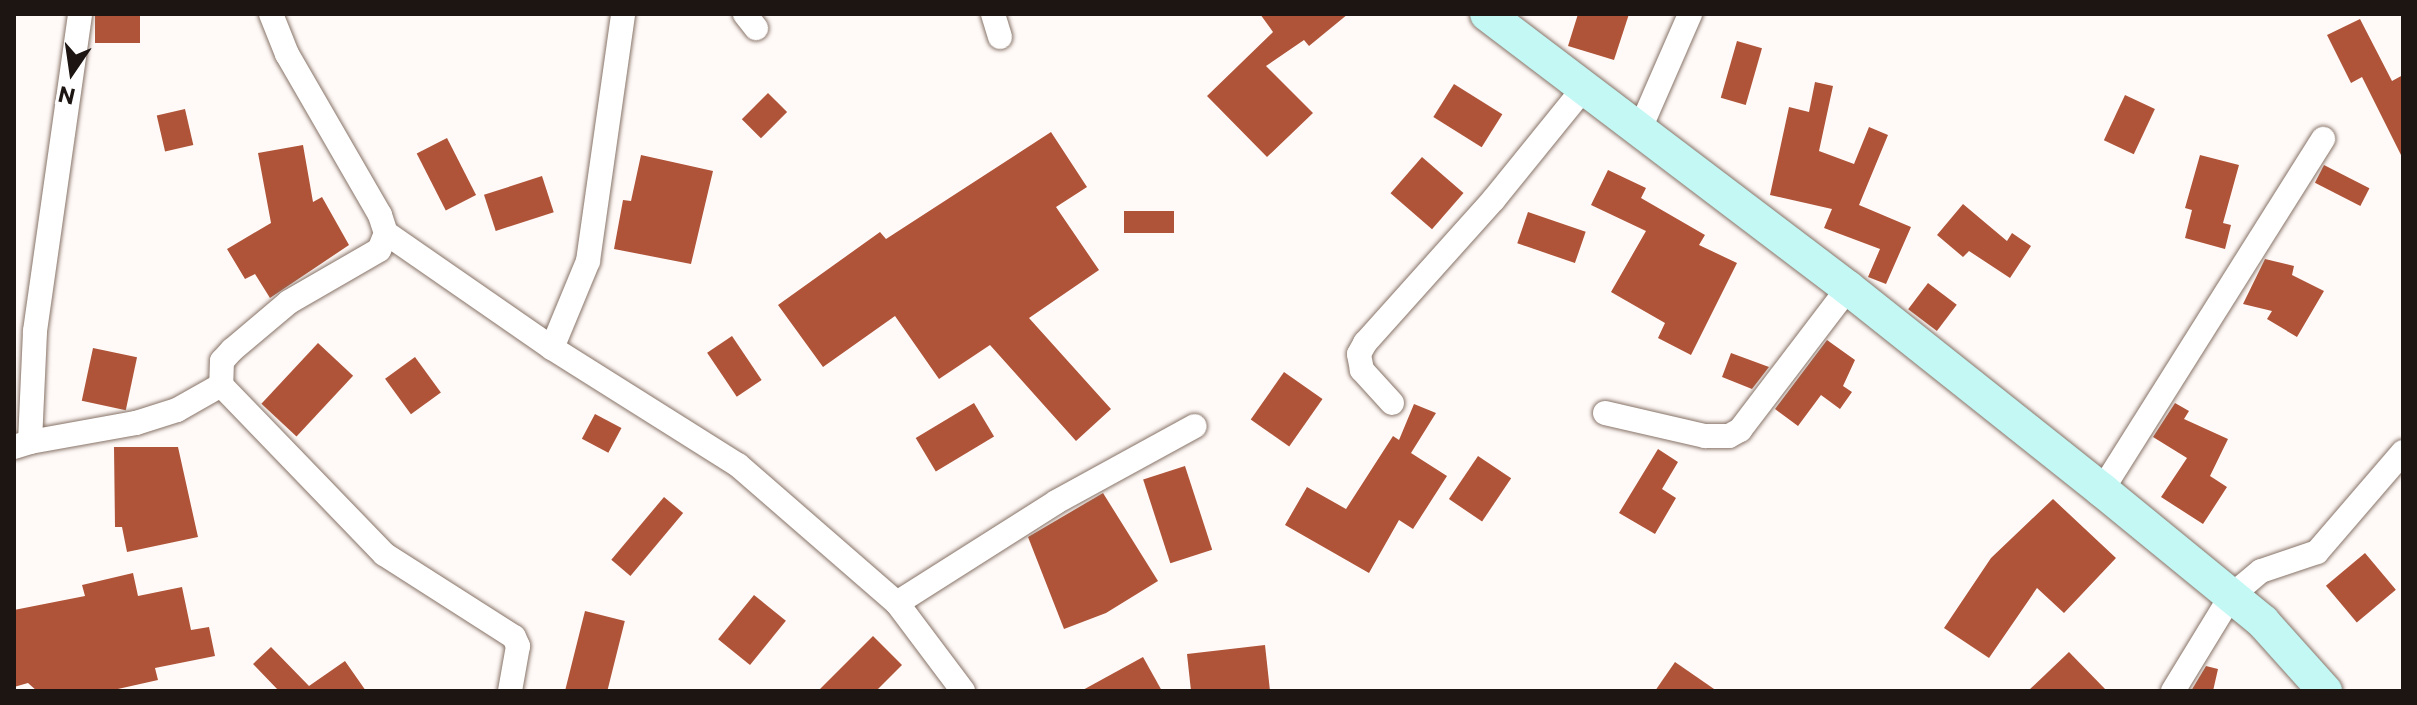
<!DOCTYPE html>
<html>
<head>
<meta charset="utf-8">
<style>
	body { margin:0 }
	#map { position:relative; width:2417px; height:705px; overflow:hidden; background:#fffaf8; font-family:Commissioner,sans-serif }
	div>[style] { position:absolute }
	.building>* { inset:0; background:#af5438; transform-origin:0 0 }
	.roads { filter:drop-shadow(0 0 2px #877367) drop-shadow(0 0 2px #877367) }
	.street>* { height:24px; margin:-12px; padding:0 12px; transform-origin:12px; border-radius:12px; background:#fff }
	.secondary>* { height:34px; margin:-17px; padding:0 17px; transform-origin:17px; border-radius:17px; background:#c3f8f5 }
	span { translate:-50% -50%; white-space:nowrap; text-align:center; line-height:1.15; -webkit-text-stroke:6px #fff; paint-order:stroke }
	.frame { position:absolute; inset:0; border:16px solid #1d1511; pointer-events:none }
	.north { position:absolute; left:32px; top:32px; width:80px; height:80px; -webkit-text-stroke:6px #fff; paint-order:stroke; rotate:193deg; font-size:22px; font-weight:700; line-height:32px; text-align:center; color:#1d1511 }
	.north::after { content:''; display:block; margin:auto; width:28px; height:36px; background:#1d1511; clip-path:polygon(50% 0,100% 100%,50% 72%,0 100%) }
</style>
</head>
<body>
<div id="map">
	<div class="building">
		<i style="left:95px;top:14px;width:45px;height:29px"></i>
		<i style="clip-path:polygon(1260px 14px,1348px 14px,1309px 46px,1304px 40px,1266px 66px,1313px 113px,1267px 157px,1207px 96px,1273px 32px)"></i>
		<i style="clip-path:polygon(1578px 14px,1629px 14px,1614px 60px,1568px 46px)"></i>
		<i style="clip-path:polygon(2360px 19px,2392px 81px,2403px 75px,2403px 159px,2362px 77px,2351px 83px,2327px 35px)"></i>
		<i style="left:1737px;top:41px;width:26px;height:59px;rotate:16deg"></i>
		<i style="clip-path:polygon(1815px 82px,1833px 86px,1819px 151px,1854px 164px,1869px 127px,1888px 135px,1859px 205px,1911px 227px,1886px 284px,1868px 277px,1880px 249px,1824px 228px,1832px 209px,1770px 195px,1789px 107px,1809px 112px)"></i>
		<i style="left:1454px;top:84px;width:57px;height:39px;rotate:32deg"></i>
		<i style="left:768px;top:93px;width:27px;height:37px;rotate:45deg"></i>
		<i style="left:2125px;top:95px;width:33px;height:50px;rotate:25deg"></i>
		<i style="left:185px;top:109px;width:37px;height:29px;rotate:77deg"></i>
		<i style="clip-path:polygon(1051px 132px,1087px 187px,1056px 207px,1099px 270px,1029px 318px,1111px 409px,1076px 441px,990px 345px,939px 379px,895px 316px,823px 367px,778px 305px,880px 232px,886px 239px)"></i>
		<i style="left:447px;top:138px;width:64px;height:34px;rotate:63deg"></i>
		<i style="clip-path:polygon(303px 145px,313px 202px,322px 197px,349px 245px,270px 298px,255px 274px,245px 279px,227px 249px,271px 223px,258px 153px)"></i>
		<i style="clip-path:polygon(641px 155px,713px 171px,691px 264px,614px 249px,623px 200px,631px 201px)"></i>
		<i style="clip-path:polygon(2200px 155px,2239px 165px,2223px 223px,2231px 225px,2225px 249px,2185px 238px,2192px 210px,2185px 208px)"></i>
		<i style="left:1422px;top:157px;width:55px;height:48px;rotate:41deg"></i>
		<i style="left:2324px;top:165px;width:51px;height:20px;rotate:27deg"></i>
		<i style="clip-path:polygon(1608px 170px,1646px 188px,1641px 198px,1705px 235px,1699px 245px,1737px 263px,1691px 355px,1658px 338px,1665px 323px,1611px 292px,1646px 231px,1591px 205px)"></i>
		<i style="left:542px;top:176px;width:38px;height:61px;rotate:72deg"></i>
		<i style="clip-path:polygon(1963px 204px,2007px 241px,2012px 233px,2031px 246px,2010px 278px,1969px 251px,1963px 257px,1937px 235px)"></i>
		<i style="left:1124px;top:211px;width:50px;height:22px"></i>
		<i style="left:1528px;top:212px;width:61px;height:33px;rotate:19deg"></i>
		<i style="clip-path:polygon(2265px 259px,2294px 266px,2292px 275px,2324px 291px,2297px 337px,2267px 319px,2272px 311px,2243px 304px)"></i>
		<i style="left:1928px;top:283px;width:36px;height:33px;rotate:37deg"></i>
		<i style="left:732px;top:336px;width:53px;height:30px;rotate:56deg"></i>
		<i style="clip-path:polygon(1827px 340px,1855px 360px,1843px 386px,1852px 392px,1840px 409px,1821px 395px,1798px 426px,1775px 409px)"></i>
		<i style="left:318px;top:343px;width:48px;height:83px;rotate:43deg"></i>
		<i style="left:93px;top:348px;width:45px;height:54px;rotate:12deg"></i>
		<i style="clip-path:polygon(1731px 353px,1769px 367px,1752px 389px,1722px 377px)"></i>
		<i style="left:415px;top:357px;width:44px;height:37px;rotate:54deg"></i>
		<i style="left:1284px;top:372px;width:47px;height:58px;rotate:35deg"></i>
		<i style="left:974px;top:403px;width:39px;height:68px;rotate:59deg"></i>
		<i style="clip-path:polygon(2175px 403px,2189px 411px,2184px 419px,2228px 439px,2210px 476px,2227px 487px,2203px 524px,2161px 497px,2187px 458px,2153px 437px)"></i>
		<i style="clip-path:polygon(1414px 404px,1436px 413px,1411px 453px,1447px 476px,1413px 529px,1399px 520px,1369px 573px,1285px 525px,1307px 487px,1346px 509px,1393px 436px,1399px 440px)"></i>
		<i style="left:595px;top:414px;width:30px;height:28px;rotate:28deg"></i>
		<i style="clip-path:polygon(114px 447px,178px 447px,198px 537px,127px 552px,122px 527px,115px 527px)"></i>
		<i style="clip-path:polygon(1658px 449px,1678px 462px,1662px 489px,1676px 498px,1655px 534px,1619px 513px)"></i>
		<i style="left:1478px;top:456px;width:40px;height:52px;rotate:34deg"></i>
		<i style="left:1185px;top:466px;width:88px;height:44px;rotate:72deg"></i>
		<i style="clip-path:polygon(1103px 493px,1158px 581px,1106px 613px,1064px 629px,1028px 537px)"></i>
		<i style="left:664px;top:497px;width:25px;height:82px;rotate:40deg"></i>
		<i style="clip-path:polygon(2053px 499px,2116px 558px,2064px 613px,2037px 588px,1989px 658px,1944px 628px,1991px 558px)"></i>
		<i style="left:2365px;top:553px;width:48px;height:51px;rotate:50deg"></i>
		<i style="clip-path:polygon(133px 573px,138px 596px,182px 587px,191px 630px,209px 627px,215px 656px,155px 668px,158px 680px,109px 691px,37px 691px,28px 683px,14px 687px,14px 610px,85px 596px,82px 585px)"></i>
		<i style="left:754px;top:595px;width:41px;height:57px;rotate:39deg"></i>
		<i style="left:585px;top:611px;width:41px;height:82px;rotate:14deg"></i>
		<i style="clip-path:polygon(873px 636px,902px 665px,876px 691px,818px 691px)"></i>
		<i style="clip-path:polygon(1265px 645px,1270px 691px,1191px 691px,1187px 654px)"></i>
		<i style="clip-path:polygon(271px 647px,309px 686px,345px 661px,366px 691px,279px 691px,253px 664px)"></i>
		<i style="clip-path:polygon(2069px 652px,2107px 691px,2028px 691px)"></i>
		<i style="clip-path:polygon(1143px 657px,1162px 691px,1081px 691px)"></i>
		<i style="clip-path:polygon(1675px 662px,1717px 691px,1655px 691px)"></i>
		<i style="clip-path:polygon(2206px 666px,2218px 669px,2213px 691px,2191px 691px)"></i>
	</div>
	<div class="roads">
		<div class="street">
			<i style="left:271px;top:14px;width:43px;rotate:68.2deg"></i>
			<i style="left:287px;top:54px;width:186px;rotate:60deg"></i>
			<i style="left:380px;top:215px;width:19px;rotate:72deg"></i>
			<i style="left:386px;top:233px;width:18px;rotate:112deg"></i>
			<i style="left:379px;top:250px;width:104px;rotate:150deg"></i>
			<i style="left:289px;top:302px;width:75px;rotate:139.9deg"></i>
			<i style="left:232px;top:350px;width:15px;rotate:132deg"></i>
			<i style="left:222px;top:361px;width:24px;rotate:92deg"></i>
			<i style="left:221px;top:385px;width:235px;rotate:46deg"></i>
			<i style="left:384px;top:554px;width:154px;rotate:32.6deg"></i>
			<i style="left:514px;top:637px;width:10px;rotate:66deg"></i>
			<i style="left:518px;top:646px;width:46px;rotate:100.1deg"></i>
			<i style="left:745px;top:14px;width:18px;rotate:52deg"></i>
			<i style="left:993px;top:14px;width:24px;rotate:73deg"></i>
			<i style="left:1639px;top:131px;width:128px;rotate:-66.4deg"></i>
			<i style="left:386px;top:233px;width:202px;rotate:34.7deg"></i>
			<i style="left:552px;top:348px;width:220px;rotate:32.2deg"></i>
			<i style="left:738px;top:465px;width:211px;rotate:41deg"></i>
			<i style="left:897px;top:603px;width:110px;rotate:53.1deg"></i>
			<i style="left:552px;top:348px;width:94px;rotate:-67.5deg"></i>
			<i style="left:588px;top:261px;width:249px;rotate:-81.9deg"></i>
			<i style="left:1392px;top:403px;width:45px;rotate:-132.3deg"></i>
			<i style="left:1362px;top:370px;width:16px;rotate:-101deg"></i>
			<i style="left:1359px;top:354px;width:13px;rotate:-61deg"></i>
			<i style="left:1365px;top:343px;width:193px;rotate:-48.1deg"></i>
			<i style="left:1494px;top:199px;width:141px;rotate:-51deg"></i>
			<i style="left:1605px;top:413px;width:103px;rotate:13deg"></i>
			<i style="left:1705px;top:436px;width:24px"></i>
			<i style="left:1729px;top:436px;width:13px;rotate:-29deg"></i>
			<i style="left:1740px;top:430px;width:178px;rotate:-52.7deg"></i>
			<i style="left:30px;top:442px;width:108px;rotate:-10.2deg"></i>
			<i style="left:136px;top:423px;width:43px;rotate:-17.6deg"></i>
			<i style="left:177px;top:410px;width:51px;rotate:-29.6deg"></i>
			<i style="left:14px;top:447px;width:17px;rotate:-17deg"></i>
			<i style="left:30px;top:442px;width:111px;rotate:-87.4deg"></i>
			<i style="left:35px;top:331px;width:320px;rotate:-81.9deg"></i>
			<i style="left:2102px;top:490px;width:415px;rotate:-57.8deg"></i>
			<i style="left:897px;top:603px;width:188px;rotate:-32.4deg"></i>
			<i style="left:1056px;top:502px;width:158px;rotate:-28.7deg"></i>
			<i style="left:2173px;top:691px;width:111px;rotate:-58.6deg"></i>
			<i style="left:2231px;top:596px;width:39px;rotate:-40deg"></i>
			<i style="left:2261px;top:571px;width:59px;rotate:-18.7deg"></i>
			<i style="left:2317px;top:552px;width:132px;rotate:-49.3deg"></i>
		</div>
		<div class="secondary">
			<i style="left:1487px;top:14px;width:453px;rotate:37.2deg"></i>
			<i style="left:1848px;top:288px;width:325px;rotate:38.5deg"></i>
			<i style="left:2102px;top:490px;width:208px;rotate:39.3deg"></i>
			<i style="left:2263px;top:622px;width:93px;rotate:48.1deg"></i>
		</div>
	</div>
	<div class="frame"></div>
	<div class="north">N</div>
</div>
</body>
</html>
